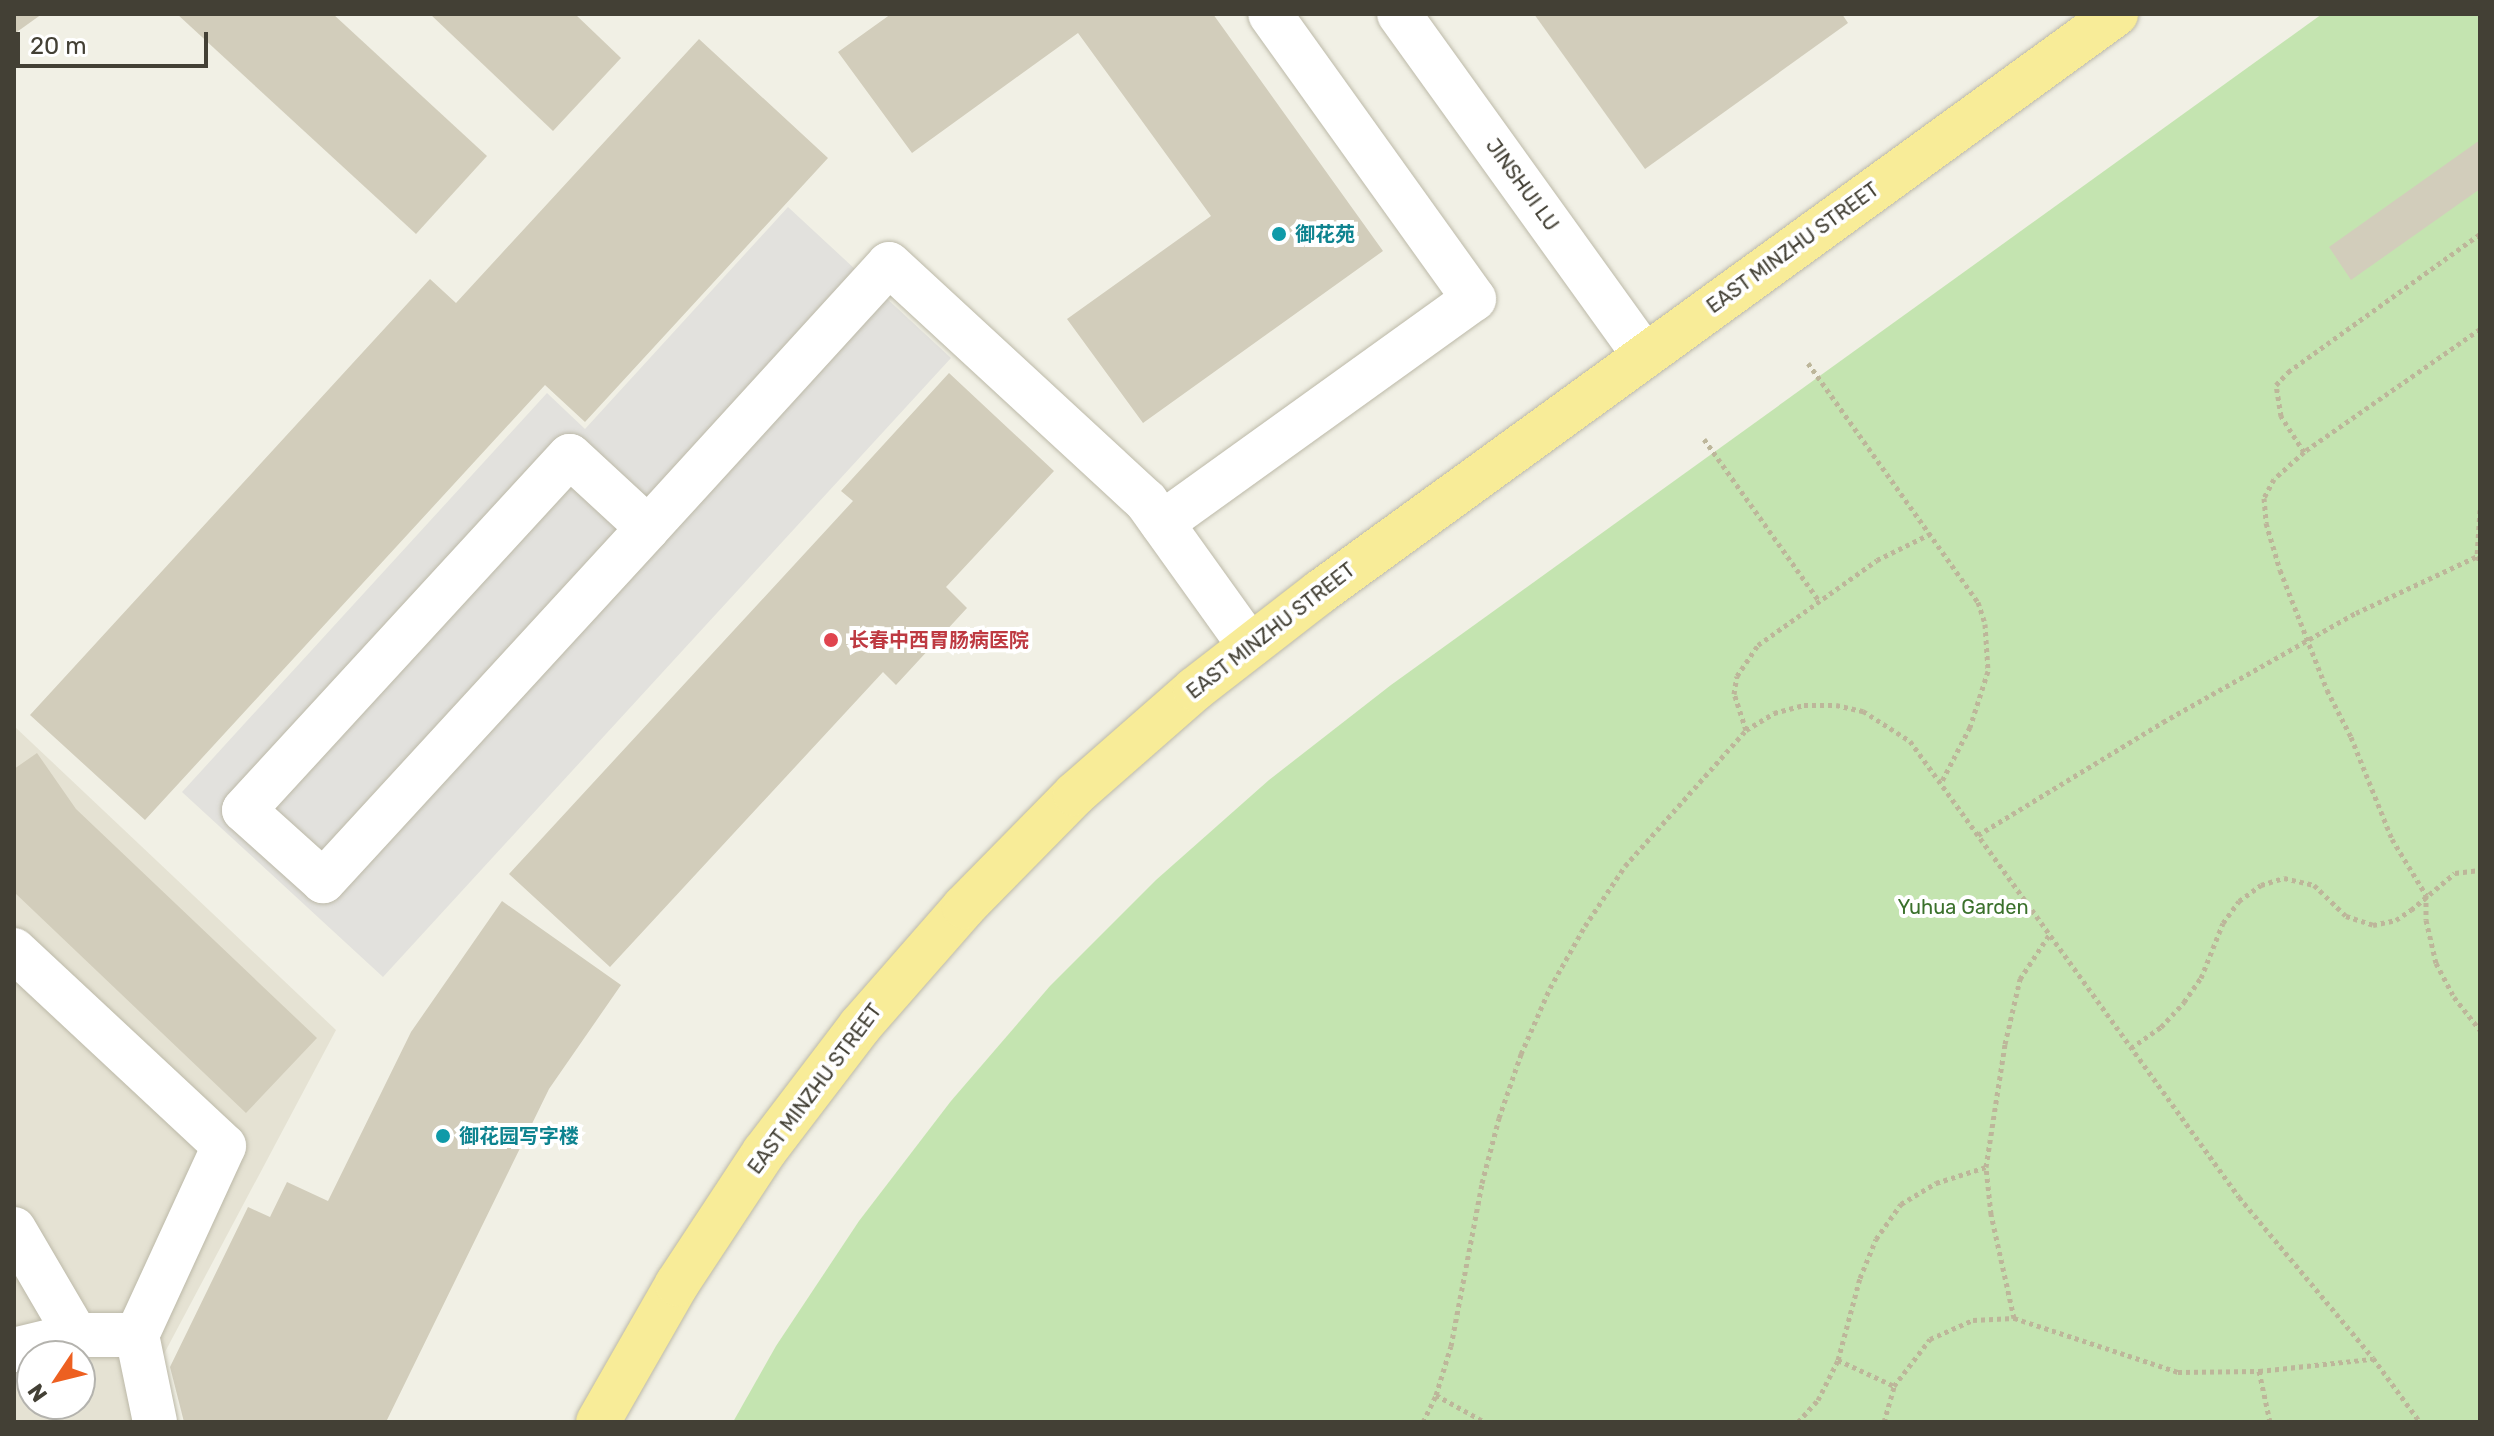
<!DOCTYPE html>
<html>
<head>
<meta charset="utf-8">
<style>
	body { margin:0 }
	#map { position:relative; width:2494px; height:1436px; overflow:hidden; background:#f1f0e5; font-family:Rubik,"Noto Sans SC",sans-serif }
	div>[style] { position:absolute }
	.residential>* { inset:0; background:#e5e2d3 }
	.green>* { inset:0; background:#c4e4b0 }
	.parking>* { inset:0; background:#e2e1dd }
	.building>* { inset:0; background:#d2cdbb }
	.path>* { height:5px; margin-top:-2.5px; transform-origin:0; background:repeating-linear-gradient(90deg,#bdb69a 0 4px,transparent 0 8px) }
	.roads { filter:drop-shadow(0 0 2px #bcb9a8) drop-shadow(0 0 2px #bcb9a8) }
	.minor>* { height:44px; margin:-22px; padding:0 22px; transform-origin:22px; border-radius:22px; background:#fff }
	.major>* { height:44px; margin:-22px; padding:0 22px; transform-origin:22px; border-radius:22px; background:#f8ec98 }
	.dots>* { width:22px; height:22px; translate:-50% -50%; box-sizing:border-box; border:4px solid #fff; border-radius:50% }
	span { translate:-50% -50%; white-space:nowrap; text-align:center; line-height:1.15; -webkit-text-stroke:8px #fff; paint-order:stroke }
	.street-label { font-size:20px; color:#434035 }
	.culture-label { font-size:20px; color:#0d838f; font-weight:700 }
	.left { translate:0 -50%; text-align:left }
	.health-label { font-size:20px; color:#be3a42; font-weight:700 }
	.park-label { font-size:20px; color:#3b712c }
	.frame { position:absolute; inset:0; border:16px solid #434035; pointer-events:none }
	.north { position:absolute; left:16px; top:1340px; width:80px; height:80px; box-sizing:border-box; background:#fff; border:2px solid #b4b3ae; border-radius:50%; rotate:235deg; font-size:22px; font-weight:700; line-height:32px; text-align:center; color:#434035 }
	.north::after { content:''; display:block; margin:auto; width:28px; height:36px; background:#ed6021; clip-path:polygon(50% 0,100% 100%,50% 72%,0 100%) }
	.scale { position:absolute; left:16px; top:32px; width:192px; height:36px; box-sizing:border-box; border:4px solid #434035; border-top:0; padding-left:10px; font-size:24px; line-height:28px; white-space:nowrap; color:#434035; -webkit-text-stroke:6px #fff; paint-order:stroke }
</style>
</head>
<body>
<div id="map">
	<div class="residential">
		<i style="clip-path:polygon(evenodd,14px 726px,336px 1030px,157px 1367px,169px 1422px,14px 1422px,14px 726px,32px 1356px,80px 1356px,80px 1404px,32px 1404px,32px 1356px)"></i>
	</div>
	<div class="green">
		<i style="clip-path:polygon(2322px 14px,2480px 14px,2480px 1422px,733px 1422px,776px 1346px,859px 1221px,951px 1101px,1050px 986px,1156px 880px,1269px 780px,1391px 685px)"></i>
	</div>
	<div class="parking">
		<i style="clip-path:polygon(788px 207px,951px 358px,383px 977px,182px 792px,547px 393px,585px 429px)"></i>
	</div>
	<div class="building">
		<i style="clip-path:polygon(14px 14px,42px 14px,14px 34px)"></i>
		<i style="clip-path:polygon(177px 14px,333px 14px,487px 156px,416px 234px)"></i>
		<i style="clip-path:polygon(430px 14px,575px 14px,621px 58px,553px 131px)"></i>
		<i style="clip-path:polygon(891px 14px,1213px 14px,1383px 251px,1143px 423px,1067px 319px,1211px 216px,1078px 33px,912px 153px,838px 52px)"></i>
		<i style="clip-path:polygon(1534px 14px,1842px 14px,1848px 23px,1645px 169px)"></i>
		<i style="clip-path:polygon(699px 39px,828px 158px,585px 422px,545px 385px,145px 820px,30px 715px,430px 279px,456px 303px)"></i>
		<i style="clip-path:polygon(2480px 140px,2480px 189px,2351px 280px,2329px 247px)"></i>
		<i style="clip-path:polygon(949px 373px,1054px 471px,946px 587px,967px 608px,896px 685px,883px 672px,610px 967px,509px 874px,853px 501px,841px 491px)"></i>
		<i style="clip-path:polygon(37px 753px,76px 809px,317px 1038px,246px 1113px,14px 892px,14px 769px)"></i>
		<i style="clip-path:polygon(502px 901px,621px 985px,549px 1089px,386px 1422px,184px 1422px,170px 1367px,248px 1207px,270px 1217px,287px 1182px,328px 1201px,411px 1032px)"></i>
	</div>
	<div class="path">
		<i style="left:2480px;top:329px;width:215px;rotate:145.1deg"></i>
		<i style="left:2304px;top:452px;width:40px;rotate:138deg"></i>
		<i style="left:2274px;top:479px;width:21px;rotate:118deg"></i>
		<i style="left:2264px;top:498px;width:25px;rotate:85deg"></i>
		<i style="left:2266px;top:523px;width:49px;rotate:73.4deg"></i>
		<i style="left:2280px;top:570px;width:129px;rotate:68.6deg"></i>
		<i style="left:2327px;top:690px;width:53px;rotate:62.9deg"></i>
		<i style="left:2351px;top:737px;width:110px;rotate:68.1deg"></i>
		<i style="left:2392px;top:839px;width:66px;rotate:58.7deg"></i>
		<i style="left:2426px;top:895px;width:25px;rotate:90deg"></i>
		<i style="left:2426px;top:920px;width:44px;rotate:76.9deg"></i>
		<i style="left:2436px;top:963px;width:38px;rotate:62deg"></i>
		<i style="left:2454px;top:997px;width:42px;rotate:51.8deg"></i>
		<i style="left:1808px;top:363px;width:293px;rotate:54.6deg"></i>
		<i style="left:1978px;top:602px;width:23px;rotate:72deg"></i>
		<i style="left:1985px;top:624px;width:47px;rotate:86.3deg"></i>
		<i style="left:1988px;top:671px;width:59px;rotate:107.8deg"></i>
		<i style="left:1970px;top:727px;width:63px;rotate:117.4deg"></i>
		<i style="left:1704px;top:439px;width:199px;rotate:54.6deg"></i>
		<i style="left:2304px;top:452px;width:43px;rotate:-122.6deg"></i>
		<i style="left:2281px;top:416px;width:31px;rotate:-99deg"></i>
		<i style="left:2276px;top:385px;width:18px;rotate:-47deg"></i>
		<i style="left:2288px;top:372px;width:236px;rotate:-35.7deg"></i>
		<i style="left:2480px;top:510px;width:46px;rotate:93.7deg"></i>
		<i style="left:2477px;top:556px;width:6px;rotate:59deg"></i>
		<i style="left:1746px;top:730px;width:38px;rotate:-108deg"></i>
		<i style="left:1734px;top:694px;width:18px;rotate:-81deg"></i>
		<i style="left:1737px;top:676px;width:37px;rotate:-56deg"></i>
		<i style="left:1758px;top:645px;width:146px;rotate:-35.5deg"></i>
		<i style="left:1877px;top:560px;width:59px;rotate:-26.1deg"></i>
		<i style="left:1978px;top:835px;width:217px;rotate:-31.4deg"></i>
		<i style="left:2163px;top:722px;width:222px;rotate:-29.5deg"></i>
		<i style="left:2356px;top:613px;width:137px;rotate:-25.1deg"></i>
		<i style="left:2131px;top:1048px;width:37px;rotate:-35deg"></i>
		<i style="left:2161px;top:1027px;width:34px;rotate:-47deg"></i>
		<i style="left:2184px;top:1002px;width:29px;rotate:-55deg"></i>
		<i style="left:2201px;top:978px;width:59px;rotate:-68.2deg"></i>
		<i style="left:2223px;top:923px;width:27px;rotate:-54deg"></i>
		<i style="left:2239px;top:901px;width:27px;rotate:-36deg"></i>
		<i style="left:2261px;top:885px;width:24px;rotate:-17deg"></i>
		<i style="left:2284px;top:878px;width:31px;rotate:13deg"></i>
		<i style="left:2314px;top:885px;width:45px;rotate:44.1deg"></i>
		<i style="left:2346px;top:916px;width:28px;rotate:18deg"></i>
		<i style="left:2373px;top:925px;width:24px;rotate:-12deg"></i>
		<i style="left:2396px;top:920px;width:18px;rotate:-34deg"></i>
		<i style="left:2411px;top:910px;width:57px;rotate:-40.1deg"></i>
		<i style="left:2455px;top:873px;width:25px;rotate:-7deg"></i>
		<i style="left:2014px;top:1318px;width:107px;rotate:-102.5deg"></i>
		<i style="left:1991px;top:1214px;width:47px;rotate:-96.1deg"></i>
		<i style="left:1986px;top:1167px;width:124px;rotate:-81.2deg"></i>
		<i style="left:2005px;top:1044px;width:67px;rotate:-77deg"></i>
		<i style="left:2020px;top:979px;width:53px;rotate:-56.6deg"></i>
		<i style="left:1838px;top:1360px;width:62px;rotate:24.9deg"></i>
		<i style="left:2259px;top:1371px;width:52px;rotate:77.8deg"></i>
		<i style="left:1436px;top:1395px;width:56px;rotate:28.9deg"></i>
		<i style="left:1423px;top:1422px;width:30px;rotate:-64deg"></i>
		<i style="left:1436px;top:1395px;width:51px;rotate:-73deg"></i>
		<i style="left:1451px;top:1346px;width:166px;rotate:-79.2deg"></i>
		<i style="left:1482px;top:1183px;width:67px;rotate:-75.3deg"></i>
		<i style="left:1499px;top:1118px;width:68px;rotate:-71deg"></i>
		<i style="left:1521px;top:1054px;width:72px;rotate:-66.3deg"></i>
		<i style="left:1550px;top:988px;width:71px;rotate:-60.6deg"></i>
		<i style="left:1585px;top:926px;width:72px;rotate:-56.3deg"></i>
		<i style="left:1625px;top:866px;width:182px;rotate:-48.3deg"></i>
		<i style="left:1746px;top:730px;width:33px;rotate:-31deg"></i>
		<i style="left:1774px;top:713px;width:31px;rotate:-15deg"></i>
		<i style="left:1804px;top:705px;width:32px"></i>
		<i style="left:1836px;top:705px;width:28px;rotate:13deg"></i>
		<i style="left:1863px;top:711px;width:56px;rotate:32.6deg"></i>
		<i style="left:1910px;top:741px;width:562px;rotate:54.19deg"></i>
		<i style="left:2239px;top:1197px;width:209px;rotate:50.2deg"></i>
		<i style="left:2373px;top:1358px;width:79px;rotate:53.7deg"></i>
		<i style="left:1798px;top:1422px;width:30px;rotate:-48deg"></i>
		<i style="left:1818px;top:1400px;width:45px;rotate:-63.4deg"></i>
		<i style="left:1838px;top:1360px;width:85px;rotate:-75deg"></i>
		<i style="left:1860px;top:1278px;width:42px;rotate:-67.7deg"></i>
		<i style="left:1876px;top:1239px;width:43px;rotate:-54.5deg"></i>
		<i style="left:1901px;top:1204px;width:41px;rotate:-31deg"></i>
		<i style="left:1936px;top:1183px;width:52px;rotate:-17.7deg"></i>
		<i style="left:1884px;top:1422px;width:37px;rotate:-74deg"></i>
		<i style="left:1894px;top:1386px;width:59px;rotate:-52.5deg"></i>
		<i style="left:1930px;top:1339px;width:47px;rotate:-23.8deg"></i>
		<i style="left:1973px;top:1320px;width:41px;rotate:-2.8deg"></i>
		<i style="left:2014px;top:1318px;width:173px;rotate:18.2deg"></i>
		<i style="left:2178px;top:1372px;width:81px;rotate:-0.7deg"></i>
		<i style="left:2259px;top:1371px;width:114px;rotate:-6.1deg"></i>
	</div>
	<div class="roads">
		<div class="minor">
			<i style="left:1399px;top:14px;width:421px;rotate:54.3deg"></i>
			<i style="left:570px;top:456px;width:106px;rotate:42.7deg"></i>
			<i style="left:648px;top:528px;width:480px;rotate:132.6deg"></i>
			<i style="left:323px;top:881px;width:106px;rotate:-138.1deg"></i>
			<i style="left:244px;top:810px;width:481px;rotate:-47.4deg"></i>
			<i style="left:1162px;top:523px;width:384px;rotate:-35.7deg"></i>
			<i style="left:1474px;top:299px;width:350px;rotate:-125.6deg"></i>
			<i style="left:648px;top:528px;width:357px;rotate:-47.6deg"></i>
			<i style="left:889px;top:264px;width:350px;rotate:42.7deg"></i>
			<i style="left:1146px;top:501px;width:178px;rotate:54.4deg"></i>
			<i style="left:14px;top:950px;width:287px;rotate:43deg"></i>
			<i style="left:224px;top:1146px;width:208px;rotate:114.7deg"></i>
			<i style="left:137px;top:1335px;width:89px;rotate:78.3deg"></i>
			<i style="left:14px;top:1229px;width:123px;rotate:59.7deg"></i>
			<i style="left:14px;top:1350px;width:64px;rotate:-13.6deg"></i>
			<i style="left:76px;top:1335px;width:61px"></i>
		</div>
		<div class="major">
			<i style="left:598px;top:1422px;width:159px;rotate:-60.2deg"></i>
			<i style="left:677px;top:1284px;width:158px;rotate:-56.6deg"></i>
			<i style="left:764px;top:1152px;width:158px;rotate:-52.7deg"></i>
			<i style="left:860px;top:1026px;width:158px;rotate:-48.8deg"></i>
			<i style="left:964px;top:907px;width:158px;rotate:-45.5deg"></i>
			<i style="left:1075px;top:794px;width:159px;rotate:-41.2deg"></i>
			<i style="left:1195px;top:689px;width:158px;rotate:-37.8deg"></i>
			<i style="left:1320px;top:592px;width:984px;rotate:-35.98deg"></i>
		</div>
	</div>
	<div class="dots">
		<i style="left:1279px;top:234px;background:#0f9aa8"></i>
		<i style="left:831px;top:640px;background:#e0444e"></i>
		<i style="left:443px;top:1136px;background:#0f9aa8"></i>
	</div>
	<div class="street-label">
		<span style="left:1522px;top:185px;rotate:54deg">JINSHUI LU</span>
		<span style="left:1793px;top:248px;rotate:-36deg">EAST MINZHU STREET</span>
		<span style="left:1271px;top:631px;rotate:-38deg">EAST MINZHU STREET</span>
		<span style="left:815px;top:1089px;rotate:-53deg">EAST MINZHU STREET</span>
	</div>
	<div class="culture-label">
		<span class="left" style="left:1295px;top:234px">御花苑</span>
		<span class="left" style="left:459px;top:1136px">御花园写字楼</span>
	</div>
	<div class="health-label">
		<span class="left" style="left:849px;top:640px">长春中西胃肠病医院</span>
	</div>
	<div class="park-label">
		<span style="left:1963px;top:907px">Yuhua Garden</span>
	</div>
	<div class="frame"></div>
	<div class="north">N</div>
	<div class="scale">20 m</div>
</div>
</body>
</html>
